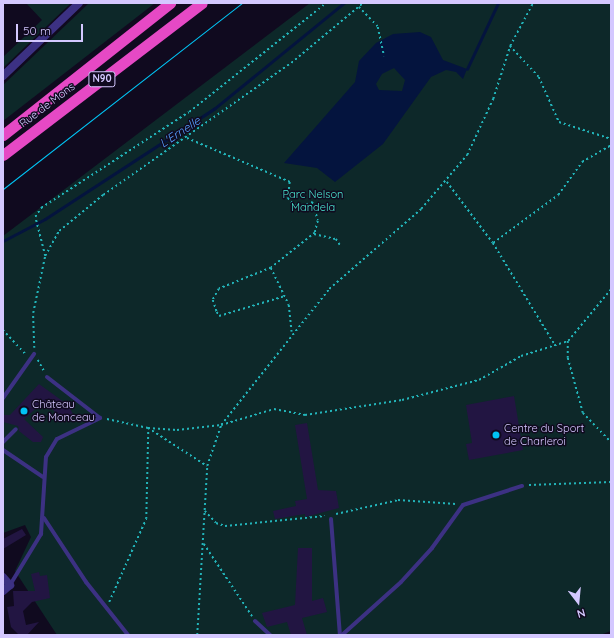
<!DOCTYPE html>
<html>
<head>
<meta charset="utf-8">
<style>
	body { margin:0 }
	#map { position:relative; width:614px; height:638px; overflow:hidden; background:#100a1f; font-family:Quicksand,sans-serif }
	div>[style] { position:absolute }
	.green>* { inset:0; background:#0d2829 }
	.water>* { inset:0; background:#04143e }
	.stream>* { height:2.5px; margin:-1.25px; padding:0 1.25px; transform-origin:1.25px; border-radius:1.25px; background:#04143e }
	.building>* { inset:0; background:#221542 }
	.path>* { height:1.5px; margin-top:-0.75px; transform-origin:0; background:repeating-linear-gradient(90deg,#22b4b9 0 2px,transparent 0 5px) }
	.service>* { height:4px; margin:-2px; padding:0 2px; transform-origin:2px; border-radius:2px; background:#3c3183 }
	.minor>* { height:8px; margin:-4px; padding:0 4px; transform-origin:4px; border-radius:4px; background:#3c3183 }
	.trunk>* { height:11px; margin:-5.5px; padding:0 5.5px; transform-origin:5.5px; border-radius:5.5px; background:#e649c5 }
	.tram>* { height:1px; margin:-0.5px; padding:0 0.5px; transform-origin:0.5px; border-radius:0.5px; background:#00c3f3 }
	.dots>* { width:11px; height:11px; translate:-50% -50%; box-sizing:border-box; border:2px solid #100a1f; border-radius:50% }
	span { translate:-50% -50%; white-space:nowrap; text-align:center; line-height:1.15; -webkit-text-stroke:3px #100a1f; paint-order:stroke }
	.shield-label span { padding:1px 3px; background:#100a1f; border:1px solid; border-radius:3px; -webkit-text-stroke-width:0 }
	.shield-label { font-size:10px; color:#d4c8ff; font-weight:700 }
	.street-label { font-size:11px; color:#d4c8ff }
	.park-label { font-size:11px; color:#4ae9d1 }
	.poi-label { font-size:11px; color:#d4c8ff }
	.left { translate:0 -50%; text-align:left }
	.water-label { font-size:12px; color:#56a1ff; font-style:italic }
	.frame { position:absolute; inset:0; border:4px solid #d4c8ff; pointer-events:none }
	.north { position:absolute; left:558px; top:582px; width:40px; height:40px; -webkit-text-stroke:3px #100a1f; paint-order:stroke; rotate:164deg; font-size:11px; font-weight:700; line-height:16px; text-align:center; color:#d4c8ff }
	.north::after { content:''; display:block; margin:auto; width:14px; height:18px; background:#d4c8ff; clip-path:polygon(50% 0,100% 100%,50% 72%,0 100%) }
	.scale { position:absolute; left:16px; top:24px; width:67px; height:18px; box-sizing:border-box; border:2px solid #d4c8ff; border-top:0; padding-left:5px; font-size:12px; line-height:14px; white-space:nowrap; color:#d4c8ff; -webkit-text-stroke:3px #100a1f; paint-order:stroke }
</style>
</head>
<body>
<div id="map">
	<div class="green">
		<i style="clip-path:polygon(26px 3px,71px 3px,3px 68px,3px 57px,42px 20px)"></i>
		<i style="clip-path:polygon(89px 3px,155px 3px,3px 121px,3px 85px)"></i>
		<i style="clip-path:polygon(310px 3px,611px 3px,611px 631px,600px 635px,57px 635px,15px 571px,31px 537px,25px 525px,3px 533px,3px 236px)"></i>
	</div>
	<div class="water">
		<i style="clip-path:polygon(evenodd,420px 32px,431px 37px,443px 60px,467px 69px,463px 79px,456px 72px,446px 70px,431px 77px,383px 144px,335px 182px,317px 168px,284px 163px,355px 82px,359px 61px,376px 43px,393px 34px,420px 32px,394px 68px,405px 80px,402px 91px,379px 90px,376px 84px,382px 74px,394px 68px)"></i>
	</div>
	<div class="stream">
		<i style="left:467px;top:69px;width:73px;rotate:-64.8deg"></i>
		<i style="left:3px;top:241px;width:47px;rotate:-27.6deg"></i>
		<i style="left:45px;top:219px;width:202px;rotate:-33.1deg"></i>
		<i style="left:214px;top:109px;width:168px;rotate:-39.2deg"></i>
	</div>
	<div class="building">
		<i style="clip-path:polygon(39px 384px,68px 405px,73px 414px,63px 418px,43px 402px,24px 419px,43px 437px,41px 442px,33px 442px,19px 431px,18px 426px,3px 422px,3px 415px,10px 415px)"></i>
		<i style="clip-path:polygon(514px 396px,523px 450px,469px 460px,466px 444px,472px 443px,466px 405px)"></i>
		<i style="clip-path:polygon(307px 423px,318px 490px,336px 491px,339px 508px,305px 517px,305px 514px,275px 519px,273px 511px,296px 506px,295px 501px,307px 499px,295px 425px)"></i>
		<i style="clip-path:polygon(22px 529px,26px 535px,3px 549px,3px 539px)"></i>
		<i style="clip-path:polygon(298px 548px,312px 548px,312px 601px,323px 598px,327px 612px,302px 618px,307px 635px,291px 635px,287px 622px,267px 627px,262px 613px,295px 605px)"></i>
		<i style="clip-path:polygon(39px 572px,40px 576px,47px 575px,50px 598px,32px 602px,23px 611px,26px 625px,39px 622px,27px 635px,19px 635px,11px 627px,7px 607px,14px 606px,13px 591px,35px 591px,31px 574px)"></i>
	</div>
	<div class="path">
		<i style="left:359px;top:7px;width:28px;rotate:46deg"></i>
		<i style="left:378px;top:27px;width:30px;rotate:78deg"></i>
		<i style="left:510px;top:46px;width:42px;rotate:46.9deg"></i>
		<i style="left:539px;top:77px;width:49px;rotate:66deg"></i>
		<i style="left:559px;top:122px;width:55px;rotate:18.1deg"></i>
		<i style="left:187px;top:138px;width:112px;rotate:23.1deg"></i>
		<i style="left:290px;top:182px;width:16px;rotate:97deg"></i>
		<i style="left:288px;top:198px;width:9px;rotate:49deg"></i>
		<i style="left:294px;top:205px;width:8px;rotate:14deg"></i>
		<i style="left:302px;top:207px;width:11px;rotate:-27deg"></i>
		<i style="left:312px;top:202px;width:4px;rotate:56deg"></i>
		<i style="left:314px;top:205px;width:16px;rotate:76deg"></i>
		<i style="left:318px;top:221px;width:12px;rotate:104deg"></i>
		<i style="left:315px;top:233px;width:56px;rotate:141.5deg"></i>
		<i style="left:271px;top:268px;width:41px;rotate:64.1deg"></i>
		<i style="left:289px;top:305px;width:27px;rotate:84deg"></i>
		<i style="left:447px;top:182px;width:76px;rotate:53deg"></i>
		<i style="left:493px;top:243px;width:119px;rotate:58.7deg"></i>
		<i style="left:314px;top:234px;width:23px;rotate:13deg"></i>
		<i style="left:336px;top:239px;width:7px;rotate:56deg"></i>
		<i style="left:493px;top:243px;width:81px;rotate:-36.4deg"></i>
		<i style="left:558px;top:195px;width:41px;rotate:-54deg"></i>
		<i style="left:582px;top:162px;width:34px;rotate:-30deg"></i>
		<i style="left:45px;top:256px;width:40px;rotate:-104.4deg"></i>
		<i style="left:35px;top:217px;width:11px;rotate:-56deg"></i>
		<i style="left:41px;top:208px;width:176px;rotate:-33deg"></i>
		<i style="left:189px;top:112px;width:175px;rotate:-38.5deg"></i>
		<i style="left:271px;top:268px;width:56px;rotate:158deg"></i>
		<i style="left:219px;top:289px;width:13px;rotate:119deg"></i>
		<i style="left:213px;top:300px;width:13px;rotate:72deg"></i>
		<i style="left:217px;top:312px;width:4px;rotate:63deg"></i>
		<i style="left:219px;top:316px;width:69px;rotate:-16.9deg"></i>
		<i style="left:3px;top:330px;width:34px;rotate:47deg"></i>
		<i style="left:568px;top:341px;width:67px;rotate:-50.4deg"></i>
		<i style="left:34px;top:348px;width:35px;rotate:-92deg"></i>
		<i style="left:33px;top:313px;width:58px;rotate:-78.1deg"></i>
		<i style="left:45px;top:256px;width:29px;rotate:-61deg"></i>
		<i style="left:59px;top:231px;width:57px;rotate:-39.3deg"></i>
		<i style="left:103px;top:195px;width:230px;rotate:-35.1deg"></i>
		<i style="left:291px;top:63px;width:94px;rotate:-39.8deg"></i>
		<i style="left:38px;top:360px;width:13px;rotate:61deg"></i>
		<i style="left:107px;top:419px;width:42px;rotate:12.4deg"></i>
		<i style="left:148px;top:428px;width:70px;rotate:32.8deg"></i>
		<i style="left:529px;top:485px;width:82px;rotate:-2.1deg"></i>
		<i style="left:205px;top:511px;width:16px;rotate:47deg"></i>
		<i style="left:216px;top:523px;width:9px;rotate:18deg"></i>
		<i style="left:225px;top:526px;width:100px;rotate:-5.7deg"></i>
		<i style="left:336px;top:514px;width:64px;rotate:-12.7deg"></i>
		<i style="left:398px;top:500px;width:58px;rotate:3.9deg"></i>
		<i style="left:204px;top:544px;width:87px;rotate:56.3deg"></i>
		<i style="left:109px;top:602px;width:91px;rotate:-66deg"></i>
		<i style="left:146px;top:519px;width:91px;rotate:-88.7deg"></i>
		<i style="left:148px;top:428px;width:29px;rotate:4deg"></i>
		<i style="left:177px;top:430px;width:44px;rotate:-6.5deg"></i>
		<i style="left:221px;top:425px;width:55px;rotate:-16.8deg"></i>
		<i style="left:274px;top:409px;width:32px;rotate:11deg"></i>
		<i style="left:305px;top:415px;width:98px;rotate:-8.8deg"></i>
		<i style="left:402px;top:400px;width:80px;rotate:-14.6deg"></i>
		<i style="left:479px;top:380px;width:48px;rotate:-29.7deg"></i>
		<i style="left:521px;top:356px;width:49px;rotate:-17.7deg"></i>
		<i style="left:568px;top:341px;width:17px;rotate:90deg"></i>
		<i style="left:568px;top:358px;width:57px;rotate:74.7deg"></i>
		<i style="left:583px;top:413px;width:40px;rotate:46deg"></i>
		<i style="left:197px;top:635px;width:169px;rotate:-86.6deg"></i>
		<i style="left:207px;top:466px;width:43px;rotate:-71.1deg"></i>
		<i style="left:221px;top:425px;width:174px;rotate:-51.5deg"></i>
		<i style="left:329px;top:289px;width:122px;rotate:-41deg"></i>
		<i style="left:421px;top:209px;width:71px;rotate:-49.6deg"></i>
		<i style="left:467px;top:155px;width:62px;rotate:-65.1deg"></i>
		<i style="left:493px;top:99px;width:56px;rotate:-72.2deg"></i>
		<i style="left:510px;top:46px;width:49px;rotate:-61.9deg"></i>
	</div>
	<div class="service">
		<i style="left:3px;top:398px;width:54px;rotate:-54.8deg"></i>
		<i style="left:3px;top:442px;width:18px;rotate:-45deg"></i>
		<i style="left:3px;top:450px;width:48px;rotate:34deg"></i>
		<i style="left:44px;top:518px;width:77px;rotate:56.7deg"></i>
		<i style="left:86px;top:582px;width:68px;rotate:51.6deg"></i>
		<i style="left:331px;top:519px;width:116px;rotate:85.6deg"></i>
		<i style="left:10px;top:585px;width:60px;rotate:-58.7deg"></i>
		<i style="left:41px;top:534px;width:77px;rotate:-86.3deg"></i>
		<i style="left:46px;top:457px;width:21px;rotate:-59deg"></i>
		<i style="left:57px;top:439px;width:48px;rotate:-26deg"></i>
		<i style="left:100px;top:418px;width:67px;rotate:-142.3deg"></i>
		<i style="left:255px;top:621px;width:21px;rotate:43deg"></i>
		<i style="left:342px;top:635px;width:79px;rotate:-41.9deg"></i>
		<i style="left:401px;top:582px;width:46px;rotate:-47.6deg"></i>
		<i style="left:432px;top:548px;width:53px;rotate:-54.2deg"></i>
		<i style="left:463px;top:505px;width:62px;rotate:-17.9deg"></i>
	</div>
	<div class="minor">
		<i style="left:3px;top:76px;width:105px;rotate:-43.8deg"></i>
		<i style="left:3px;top:577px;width:11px;rotate:49deg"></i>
		<i style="left:10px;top:585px;width:9px;rotate:139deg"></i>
	</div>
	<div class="trunk">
		<i style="left:3px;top:135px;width:213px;rotate:-38.3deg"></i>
		<i style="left:3px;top:155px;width:250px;rotate:-37.4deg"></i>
	</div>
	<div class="tram">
		<i style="left:3px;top:189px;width:303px;rotate:-37.9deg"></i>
	</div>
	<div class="dots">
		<i style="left:24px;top:411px;background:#00c3f3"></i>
		<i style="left:496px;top:435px;background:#00c3f3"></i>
	</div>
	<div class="shield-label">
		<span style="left:102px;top:79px">N90</span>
	</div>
	<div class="street-label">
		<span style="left:47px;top:105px;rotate:-37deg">Rue de Mons</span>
	</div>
	<div class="park-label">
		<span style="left:313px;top:201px">Parc Nelson<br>Mandela</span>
	</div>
	<div class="poi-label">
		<span class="left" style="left:32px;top:411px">Château<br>de Monceau</span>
		<span class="left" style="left:504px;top:435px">Centre du Sport<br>de Charleroi</span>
	</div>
	<div class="water-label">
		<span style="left:180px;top:132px;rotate:-33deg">L'Ernelle</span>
	</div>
	<div class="frame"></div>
	<div class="north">N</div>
	<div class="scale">50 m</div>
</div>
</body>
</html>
